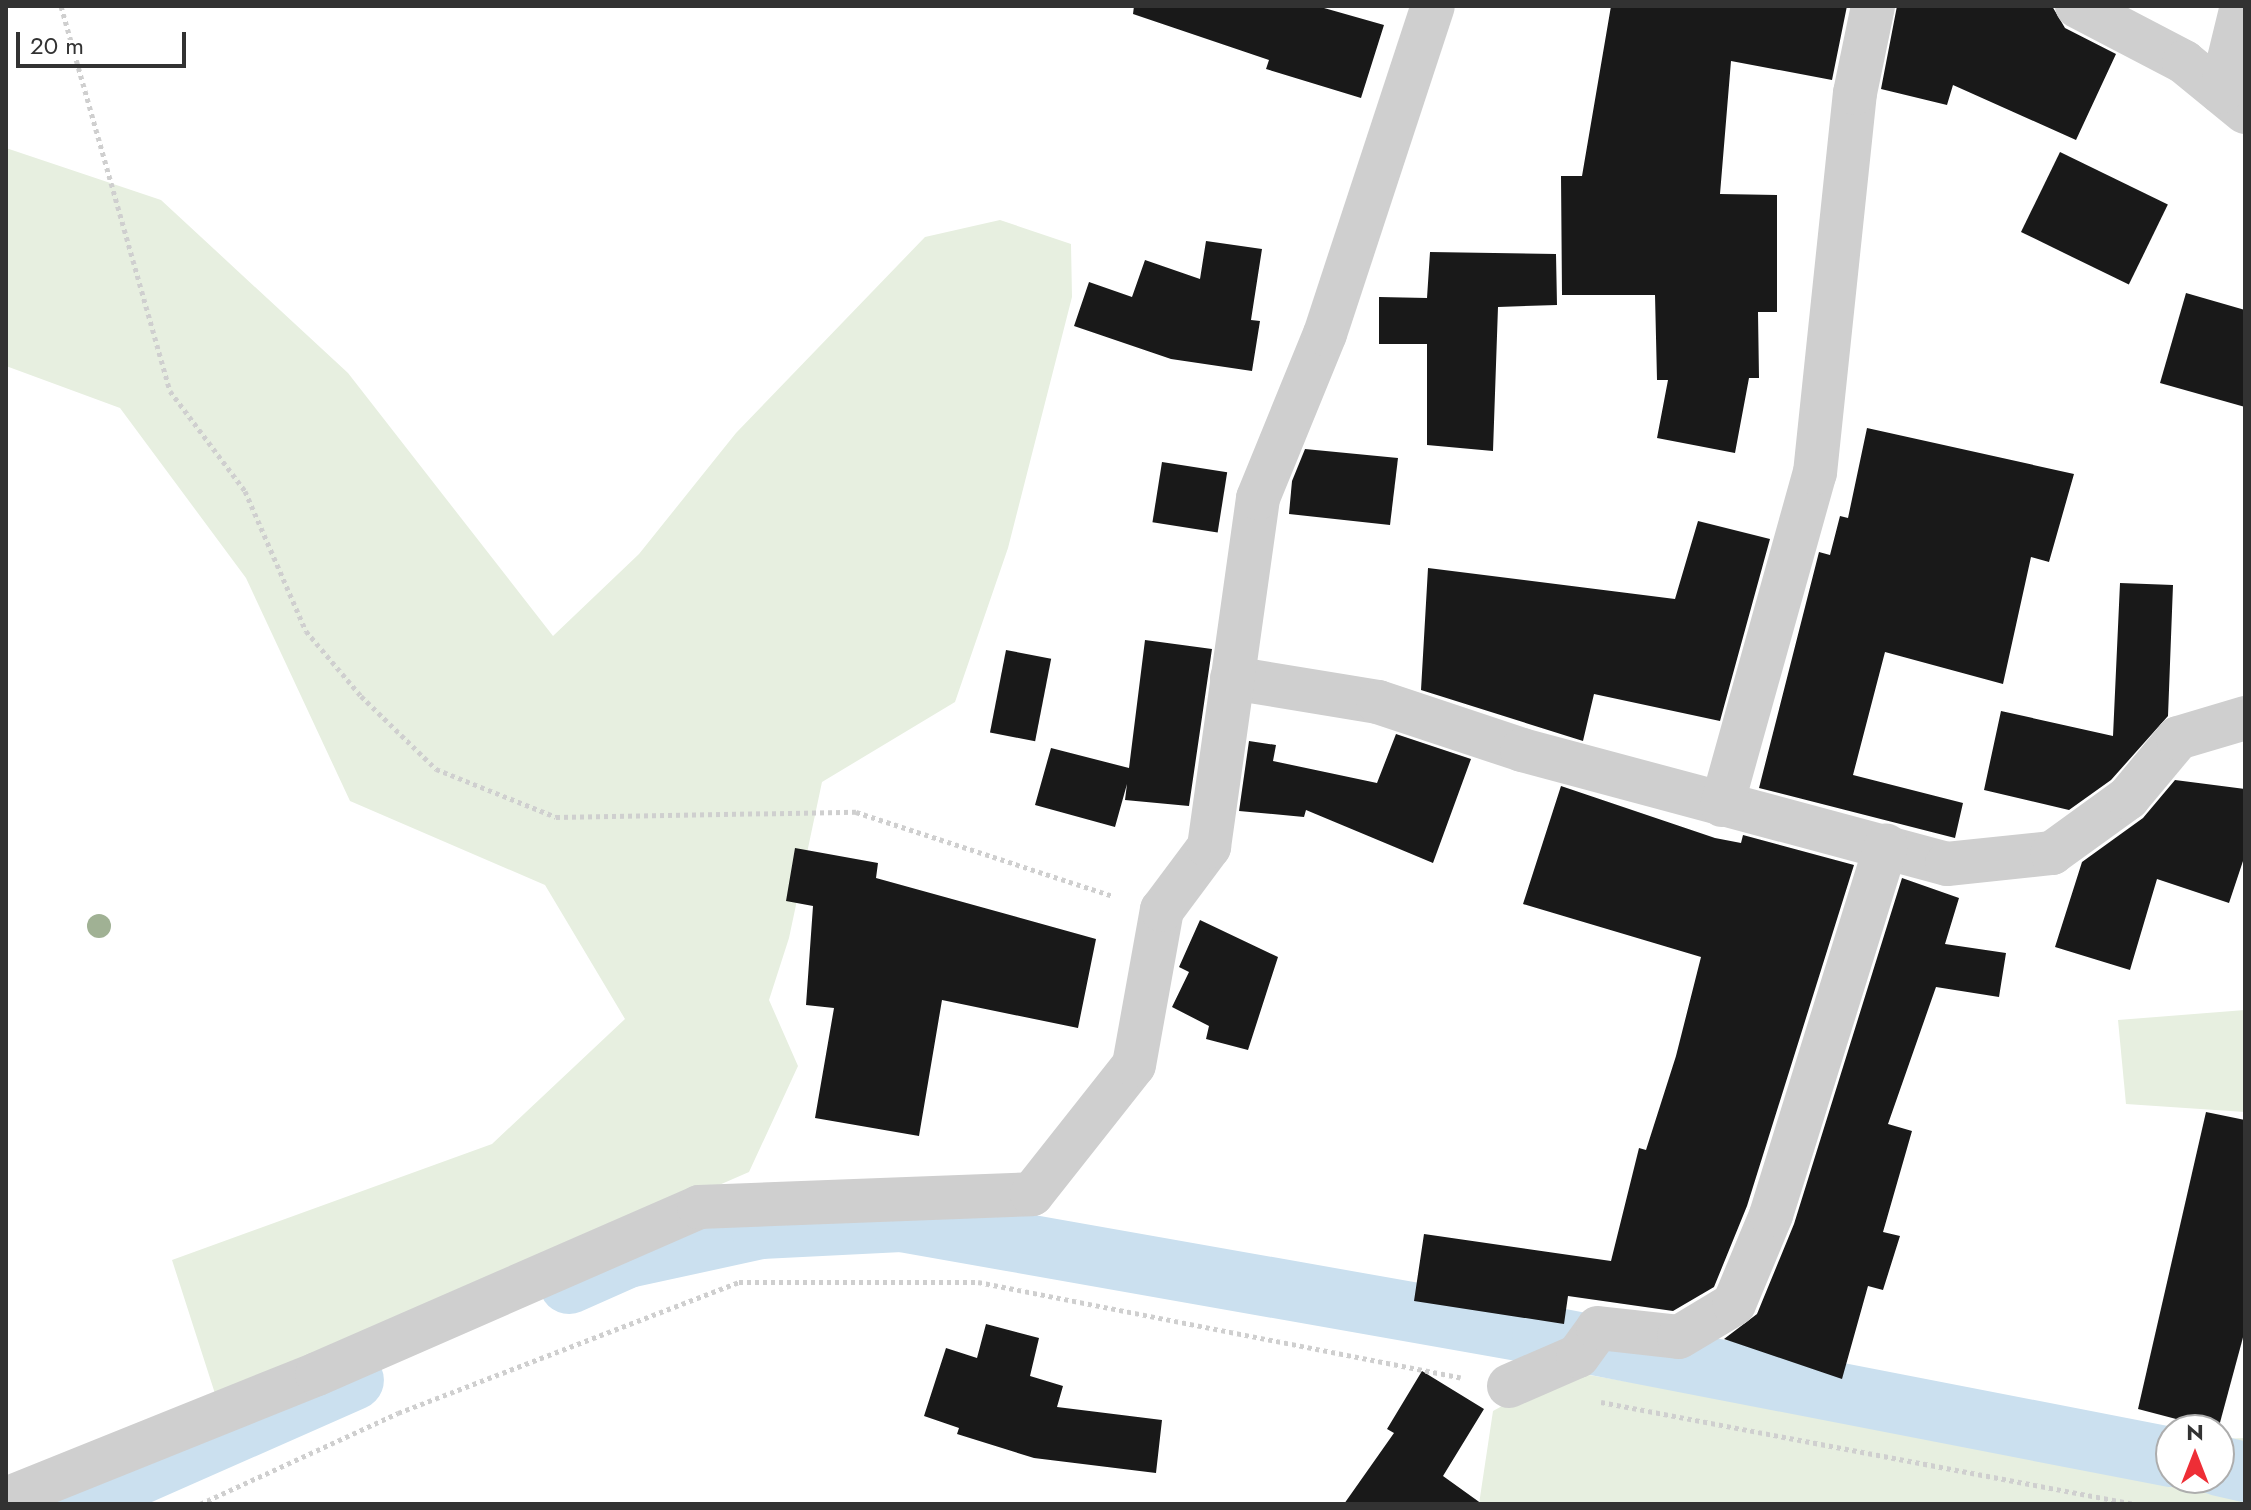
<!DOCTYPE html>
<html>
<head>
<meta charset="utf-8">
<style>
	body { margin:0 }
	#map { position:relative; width:2251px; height:1510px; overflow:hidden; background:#fff; font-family:Jost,sans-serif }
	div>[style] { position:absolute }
	.green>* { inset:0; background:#e7efe0 }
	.canal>* { height:60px; margin:-30px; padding:0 30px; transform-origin:30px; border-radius:30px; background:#cbe0ef }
	.building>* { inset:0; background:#191919; transform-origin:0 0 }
	.path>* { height:5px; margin-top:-2.5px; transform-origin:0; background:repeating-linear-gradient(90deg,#cfcfcf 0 4px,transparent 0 8px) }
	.minor>* { height:44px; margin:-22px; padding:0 22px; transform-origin:22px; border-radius:22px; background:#cfcfcf }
	.trees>* { width:24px; height:24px; margin:-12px; border-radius:50%; background:#a0b194 }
	span { translate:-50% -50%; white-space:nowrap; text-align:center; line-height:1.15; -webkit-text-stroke:8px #fff; paint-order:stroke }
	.frame { position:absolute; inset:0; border:8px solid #323232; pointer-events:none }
	.north { position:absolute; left:2155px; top:1414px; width:80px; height:80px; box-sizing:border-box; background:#fff; border:2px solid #adadad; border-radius:50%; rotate:0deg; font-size:22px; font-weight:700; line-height:32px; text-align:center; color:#323232 }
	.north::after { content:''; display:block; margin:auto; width:28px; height:36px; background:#ee2e36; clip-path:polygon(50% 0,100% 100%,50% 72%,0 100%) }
	.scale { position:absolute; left:16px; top:32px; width:170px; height:36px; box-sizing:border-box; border:4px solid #323232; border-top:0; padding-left:10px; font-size:24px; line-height:28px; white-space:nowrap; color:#323232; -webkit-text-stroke:6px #fff; paint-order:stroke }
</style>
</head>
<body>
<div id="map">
	<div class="green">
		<i style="clip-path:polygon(6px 148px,161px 200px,348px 373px,553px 636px,639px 554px,736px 433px,925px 237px,1000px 220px,1071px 244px,1072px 297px,1008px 548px,955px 702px,822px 782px,789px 938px,769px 1000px,798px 1066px,749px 1172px,218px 1403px,172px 1260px,492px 1144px,625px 1019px,545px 885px,350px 801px,246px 578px,120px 408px,6px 366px)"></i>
		<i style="clip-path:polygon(2245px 1010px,2245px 1112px,2126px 1104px,2118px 1020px)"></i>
		<i style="clip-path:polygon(1566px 1371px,2007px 1447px,2171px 1441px,2171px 1478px,2219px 1478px,2219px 1439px,2245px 1438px,2245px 1504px,1479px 1504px,1493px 1411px)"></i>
	</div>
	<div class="canal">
		<i style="left:569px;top:1284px;width:64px;rotate:-23.8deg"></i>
		<i style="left:628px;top:1258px;width:136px;rotate:-12.3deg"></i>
		<i style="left:761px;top:1229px;width:140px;rotate:-2.9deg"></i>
		<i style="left:901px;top:1222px;width:651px;rotate:10deg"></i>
		<i style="left:1542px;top:1335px;width:641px;rotate:10.98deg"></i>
		<i style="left:2219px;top:1466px;width:27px;rotate:13deg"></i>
		<i style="left:73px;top:1504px;width:307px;rotate:-23.8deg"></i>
	</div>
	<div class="building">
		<i style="clip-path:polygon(1134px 6px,1317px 6px,1384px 25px,1361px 98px,1266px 69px,1269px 60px,1133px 14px)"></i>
		<i style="clip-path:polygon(1611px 6px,1847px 6px,1832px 80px,1731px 61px,1720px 194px,1777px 195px,1777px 312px,1758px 312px,1759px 378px,1749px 378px,1735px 453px,1657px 438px,1668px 380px,1657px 380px,1655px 295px,1562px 295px,1561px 176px,1582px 176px)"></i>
		<i style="clip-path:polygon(1897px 6px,2052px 6px,2065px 28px,2116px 54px,2076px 140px,1953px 85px,1947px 105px,1881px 89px)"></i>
		<i style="left:2060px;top:152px;width:120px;height:89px;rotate:26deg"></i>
		<i style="clip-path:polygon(1206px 241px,1262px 249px,1251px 320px,1260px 321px,1252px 371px,1171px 359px,1074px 326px,1089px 282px,1132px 297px,1145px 260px,1200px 279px)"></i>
		<i style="clip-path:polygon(1430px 252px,1556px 254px,1557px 305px,1498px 307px,1493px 451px,1427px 445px,1427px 344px,1379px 344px,1379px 297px,1427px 298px)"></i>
		<i style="clip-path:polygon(2186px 293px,2245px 310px,2245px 407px,2160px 383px)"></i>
		<i style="clip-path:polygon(1867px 428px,2074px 474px,2049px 562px,2031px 557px,2003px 684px,1885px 652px,1853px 775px,1963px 803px,1955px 838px,1759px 788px,1819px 552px,1830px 555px,1840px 516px,1848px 518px)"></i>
		<i style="clip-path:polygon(1305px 449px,1398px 458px,1390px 525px,1289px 514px,1292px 481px)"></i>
		<i style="left:1162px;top:462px;width:66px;height:61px;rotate:9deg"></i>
		<i style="clip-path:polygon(1698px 521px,1770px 539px,1720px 721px,1594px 694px,1583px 741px,1421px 690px,1428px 568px,1675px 599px)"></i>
		<i style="clip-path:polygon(2120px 583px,2173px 585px,2168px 716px,2111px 780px,2069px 810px,1984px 790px,2001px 711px,2113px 736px)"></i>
		<i style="clip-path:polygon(1145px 640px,1212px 649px,1189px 806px,1125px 800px,1127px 784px,1115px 827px,1035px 805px,1051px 748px,1129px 768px)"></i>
		<i style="left:1006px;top:650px;width:46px;height:84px;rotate:11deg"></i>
		<i style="clip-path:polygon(1396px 734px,1471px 759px,1433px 863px,1306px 810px,1304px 817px,1239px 811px,1249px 741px,1276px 745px,1273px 761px,1377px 783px)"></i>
		<i style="clip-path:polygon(2175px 780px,2245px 789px,2245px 855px,2229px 903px,2157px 879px,2130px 970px,2055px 947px,2082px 862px,2143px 818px)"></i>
		<i style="clip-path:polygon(1561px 786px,1715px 838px,1741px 843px,1743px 835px,1854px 865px,1747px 1206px,1714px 1287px,1673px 1311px,1568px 1296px,1564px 1324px,1414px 1301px,1424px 1234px,1611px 1261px,1639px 1148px,1646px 1150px,1676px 1056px,1701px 957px,1523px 904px)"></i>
		<i style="clip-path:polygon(795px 848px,878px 863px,876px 878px,1096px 939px,1078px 1028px,942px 1000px,919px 1136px,815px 1118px,834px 1008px,806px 1005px,813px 906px,786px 901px)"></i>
		<i style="clip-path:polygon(1902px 878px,1959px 898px,1945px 944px,2006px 953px,1999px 997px,1936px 987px,1888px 1124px,1912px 1131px,1883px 1232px,1900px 1236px,1883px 1290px,1868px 1286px,1842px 1379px,1724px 1339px,1757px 1314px,1794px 1224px)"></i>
		<i style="clip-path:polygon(1200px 920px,1278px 957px,1248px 1050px,1206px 1039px,1209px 1026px,1172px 1007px,1189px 972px,1179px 967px)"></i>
		<i style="clip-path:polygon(2206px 1112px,2245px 1120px,2245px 1330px,2218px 1430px,2138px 1409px)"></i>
		<i style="clip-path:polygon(986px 1324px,1039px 1338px,1030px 1376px,1063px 1386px,1057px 1407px,1162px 1420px,1156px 1473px,1034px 1458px,957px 1434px,959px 1428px,924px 1416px,946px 1348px,977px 1358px)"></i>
		<i style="clip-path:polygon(1422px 1371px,1484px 1409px,1443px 1476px,1482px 1504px,1344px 1504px,1394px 1433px,1387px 1429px)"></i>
	</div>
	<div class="path">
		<i style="left:61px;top:6px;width:400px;rotate:74.2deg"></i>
		<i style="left:170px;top:391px;width:125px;rotate:53.1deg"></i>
		<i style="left:245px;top:491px;width:153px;rotate:66.5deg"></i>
		<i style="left:306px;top:631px;width:85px;rotate:49.8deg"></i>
		<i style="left:361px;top:696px;width:105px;rotate:44.2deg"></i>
		<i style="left:436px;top:769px;width:129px;rotate:21.8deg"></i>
		<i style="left:556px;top:817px;width:300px;rotate:-1deg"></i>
		<i style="left:856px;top:812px;width:270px;rotate:18.1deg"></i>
		<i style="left:1601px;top:1402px;width:543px;rotate:10.83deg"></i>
		<i style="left:200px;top:1504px;width:218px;rotate:-24.7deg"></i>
		<i style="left:398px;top:1413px;width:365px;rotate:-21deg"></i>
		<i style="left:739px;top:1282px;width:239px"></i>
		<i style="left:978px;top:1282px;width:492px;rotate:11.2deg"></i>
	</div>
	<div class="minor">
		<i style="left:2077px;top:6px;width:121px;rotate:27.6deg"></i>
		<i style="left:2184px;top:62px;width:79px;rotate:39.3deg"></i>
		<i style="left:2221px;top:92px;width:89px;rotate:-76.3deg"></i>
		<i style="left:1232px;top:678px;width:148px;rotate:9.3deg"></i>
		<i style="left:1378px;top:702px;width:152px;rotate:18.4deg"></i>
		<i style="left:1522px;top:750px;width:440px;rotate:15deg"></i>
		<i style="left:1947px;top:864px;width:106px;rotate:-6deg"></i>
		<i style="left:2052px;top:853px;width:94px;rotate:-35.9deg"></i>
		<i style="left:2128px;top:798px;width:78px;rotate:-50.2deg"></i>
		<i style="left:2178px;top:738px;width:70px;rotate:-16.6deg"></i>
		<i style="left:1722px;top:805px;width:345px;rotate:-74.4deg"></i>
		<i style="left:1815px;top:473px;width:382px;rotate:-84deg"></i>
		<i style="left:1855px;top:93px;width:89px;rotate:-78.3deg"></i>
		<i style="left:1509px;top:1386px;width:75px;rotate:-23.5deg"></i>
		<i style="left:1578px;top:1356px;width:34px;rotate:-54deg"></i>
		<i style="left:1598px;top:1328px;width:81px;rotate:6.3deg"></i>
		<i style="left:1679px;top:1337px;width:64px;rotate:-31deg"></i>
		<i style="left:1734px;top:1304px;width:96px;rotate:-67.4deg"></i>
		<i style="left:1771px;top:1215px;width:387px;rotate:-72.7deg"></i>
		<i style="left:6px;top:1499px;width:335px;rotate:-21.9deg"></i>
		<i style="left:317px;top:1374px;width:417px;rotate:-23.6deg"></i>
		<i style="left:699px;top:1207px;width:333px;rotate:-2.2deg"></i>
		<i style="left:1032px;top:1194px;width:164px;rotate:-51.7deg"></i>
		<i style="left:1134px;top:1065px;width:158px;rotate:-79.8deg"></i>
		<i style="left:1162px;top:910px;width:79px;rotate:-53.3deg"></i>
		<i style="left:1209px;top:847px;width:352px;rotate:-82deg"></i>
		<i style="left:1258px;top:498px;width:177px;rotate:-67.8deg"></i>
		<i style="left:1325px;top:334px;width:345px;rotate:-71.8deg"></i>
	</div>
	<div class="trees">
		<i style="left:99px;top:926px"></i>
	</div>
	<div class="frame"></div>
	<div class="north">N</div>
	<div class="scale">20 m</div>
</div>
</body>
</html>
